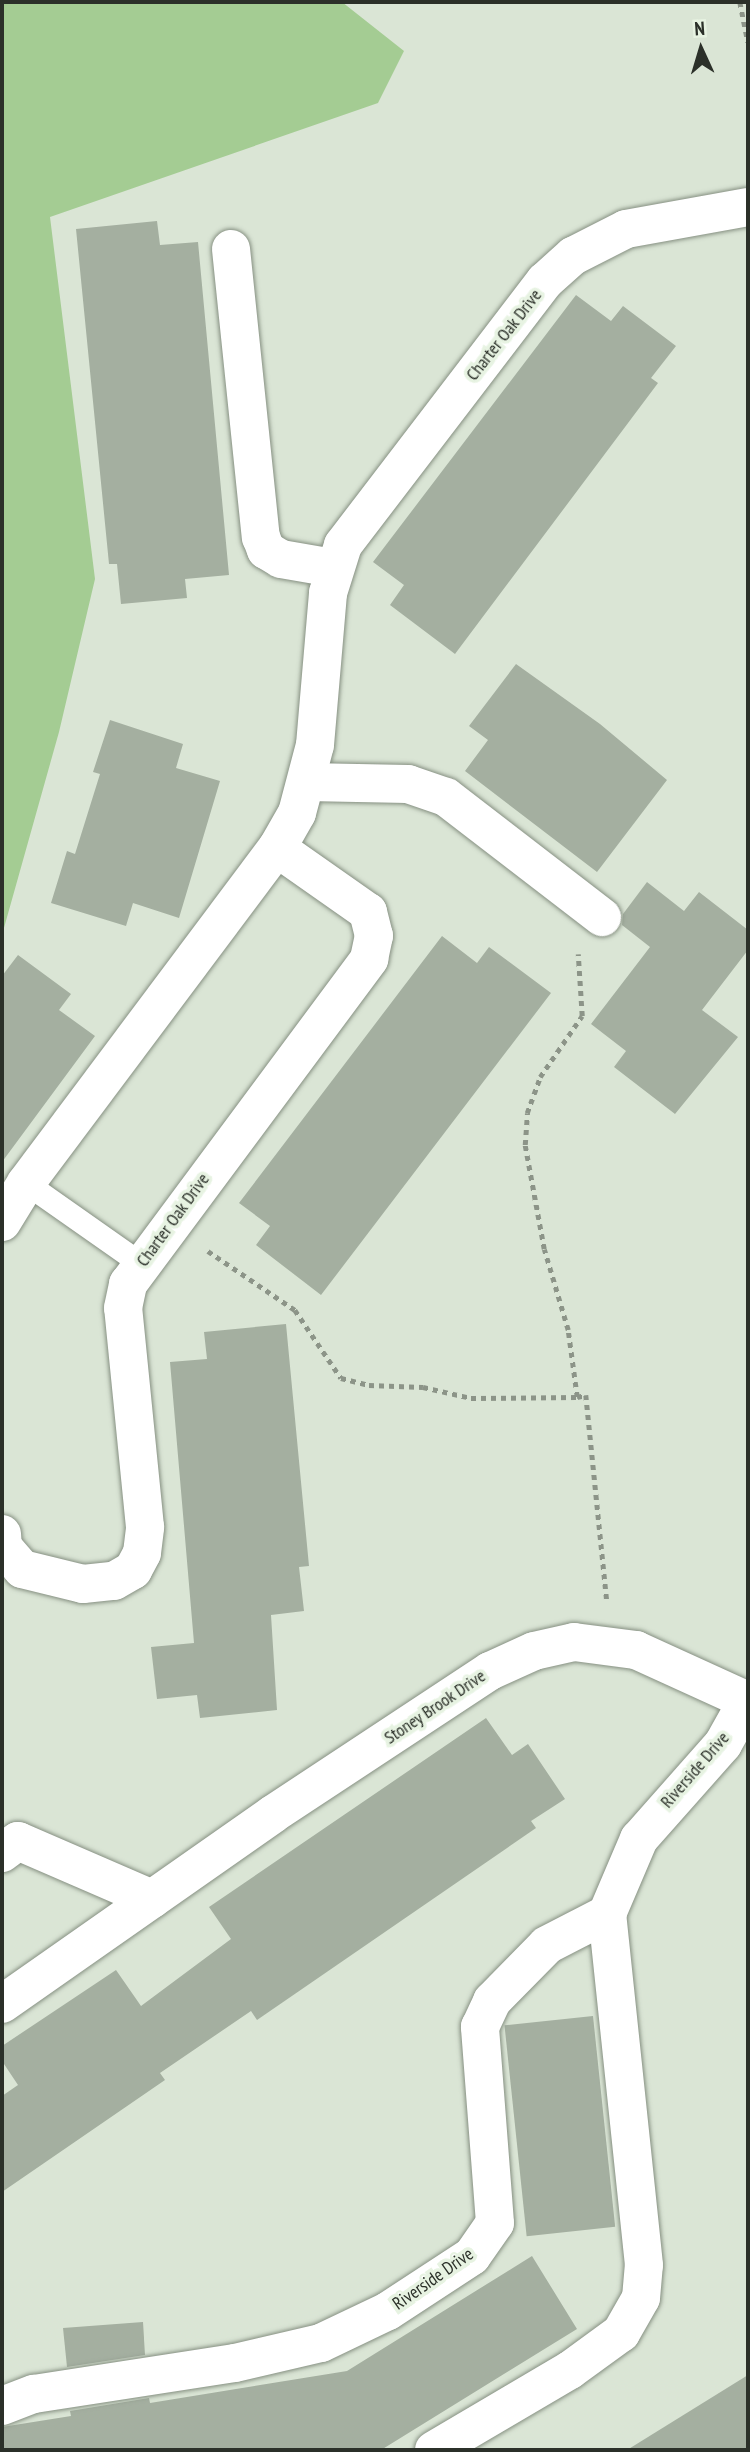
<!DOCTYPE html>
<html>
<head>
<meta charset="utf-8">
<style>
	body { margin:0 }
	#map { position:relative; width:750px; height:2452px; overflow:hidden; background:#dae5d5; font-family:"PT Sans Narrow",sans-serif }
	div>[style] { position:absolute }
	.green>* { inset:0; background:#a4cc93 }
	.building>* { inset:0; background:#a4afa0; transform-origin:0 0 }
	.path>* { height:4.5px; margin-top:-2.25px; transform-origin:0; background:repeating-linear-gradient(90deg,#8c9488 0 5px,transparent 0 10px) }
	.roads { filter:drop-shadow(0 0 2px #869082) drop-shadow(0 0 2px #869082) }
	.service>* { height:23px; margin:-11.5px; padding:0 11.5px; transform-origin:11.5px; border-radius:11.5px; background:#fff }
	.minor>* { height:38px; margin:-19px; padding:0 19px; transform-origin:19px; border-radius:19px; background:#fff }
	span { translate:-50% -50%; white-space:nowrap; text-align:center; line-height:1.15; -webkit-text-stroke:7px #e7f3e2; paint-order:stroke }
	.street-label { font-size:18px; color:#2b3029 }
	.frame { position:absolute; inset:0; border:4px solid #2b3029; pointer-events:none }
	.north { position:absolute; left:666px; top:14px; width:70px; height:70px; -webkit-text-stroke:5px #e7f3e2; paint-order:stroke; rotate:356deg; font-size:19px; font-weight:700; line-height:28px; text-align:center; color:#2b3029 }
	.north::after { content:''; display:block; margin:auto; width:24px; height:32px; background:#2b3029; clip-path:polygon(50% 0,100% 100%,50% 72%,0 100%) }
</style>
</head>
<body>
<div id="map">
	<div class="green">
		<i style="clip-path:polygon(2px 2px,342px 2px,404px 51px,378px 103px,50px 217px,95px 579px,59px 732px,2px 935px)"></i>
	</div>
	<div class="building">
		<i style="clip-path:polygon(157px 221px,160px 245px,198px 242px,229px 575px,185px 579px,187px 598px,121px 604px,117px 564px,109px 564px,76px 229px)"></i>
		<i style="clip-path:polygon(576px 295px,611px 321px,623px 306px,676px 346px,651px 378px,658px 383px,455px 654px,390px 605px,404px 585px,373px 562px)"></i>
		<i style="clip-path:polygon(516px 664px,600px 724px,667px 780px,597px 872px,465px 771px,488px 740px,469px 726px)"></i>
		<i style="clip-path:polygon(110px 720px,183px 744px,176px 768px,220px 781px,179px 918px,133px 903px,126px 926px,51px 903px,67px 851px,75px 854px,100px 774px,93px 772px)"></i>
		<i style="clip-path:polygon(647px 882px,684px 911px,699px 892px,748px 930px,748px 950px,702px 1010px,738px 1037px,675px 1114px,614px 1067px,626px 1051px,591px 1024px,650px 947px,622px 925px,623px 914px)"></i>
		<i style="clip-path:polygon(442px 936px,477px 963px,489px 947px,551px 993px,321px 1295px,256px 1245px,270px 1226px,239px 1203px)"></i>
		<i style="clip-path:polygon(18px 955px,71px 994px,59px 1010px,95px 1036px,2px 1162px,2px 976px)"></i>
		<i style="clip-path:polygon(286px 1324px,309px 1566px,299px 1567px,304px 1611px,271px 1615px,277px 1710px,200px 1718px,197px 1695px,157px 1699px,151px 1647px,194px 1643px,170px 1362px,207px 1359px,204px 1332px)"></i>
		<i style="clip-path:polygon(486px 1718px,512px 1755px,528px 1744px,565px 1799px,531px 1821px,536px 1828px,257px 2020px,251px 2011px,160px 2073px,165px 2080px,2px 2192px,2px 2096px,18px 2085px,2px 2061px,2px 2046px,116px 1970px,141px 2006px,231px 1939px,209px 1907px)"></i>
		<i style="left:593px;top:2016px;width:212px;height:89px;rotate:84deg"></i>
		<i style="clip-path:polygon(532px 2256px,577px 2329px,381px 2450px,2px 2450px,2px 2427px,71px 2416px,70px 2411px,149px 2398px,150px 2403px,347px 2371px)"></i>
		<i style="clip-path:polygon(143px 2322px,145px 2355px,67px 2367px,63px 2328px)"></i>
		<i style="clip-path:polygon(748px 2375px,748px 2450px,627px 2450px)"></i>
	</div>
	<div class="path">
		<i style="left:740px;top:2px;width:41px;rotate:78.7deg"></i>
		<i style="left:208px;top:1251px;width:105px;rotate:34.1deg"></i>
		<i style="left:295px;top:1310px;width:82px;rotate:55.9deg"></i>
		<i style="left:341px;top:1378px;width:29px;rotate:14deg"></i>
		<i style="left:369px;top:1385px;width:54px;rotate:2.1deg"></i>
		<i style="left:423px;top:1387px;width:49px;rotate:12.9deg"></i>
		<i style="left:471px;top:1398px;width:106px;rotate:-0.5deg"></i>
		<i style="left:577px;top:1397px;width:68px;rotate:-97.7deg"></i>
		<i style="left:568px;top:1330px;width:84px;rotate:-106.5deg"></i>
		<i style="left:544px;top:1249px;width:106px;rotate:-100.4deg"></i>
		<i style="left:525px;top:1145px;width:32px;rotate:-86deg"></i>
		<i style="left:527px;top:1113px;width:38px;rotate:-70deg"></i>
		<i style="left:540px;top:1077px;width:74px;rotate:-55.5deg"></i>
		<i style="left:582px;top:1016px;width:62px;rotate:-93.7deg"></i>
		<i style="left:577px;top:1397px;width:9px;rotate:-13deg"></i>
		<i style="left:586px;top:1395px;width:208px;rotate:84.2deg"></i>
	</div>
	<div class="roads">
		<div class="service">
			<i style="left:26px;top:1183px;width:139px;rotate:35.1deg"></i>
		</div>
		<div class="minor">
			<i style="left:231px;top:249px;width:290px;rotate:84.1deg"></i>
			<i style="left:261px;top:537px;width:14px;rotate:69deg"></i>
			<i style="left:266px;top:550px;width:17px;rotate:31deg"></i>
			<i style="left:281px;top:559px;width:53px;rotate:9.8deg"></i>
			<i style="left:307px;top:782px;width:101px;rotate:1.1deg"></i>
			<i style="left:408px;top:784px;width:40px;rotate:18.9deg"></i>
			<i style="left:446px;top:797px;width:197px;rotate:37.6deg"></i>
			<i style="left:2px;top:1222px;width:46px;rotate:-58.4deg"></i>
			<i style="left:26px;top:1183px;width:419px;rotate:-53.2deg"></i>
			<i style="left:277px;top:848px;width:40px;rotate:-60.3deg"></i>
			<i style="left:297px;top:813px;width:70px;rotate:-75.2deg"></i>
			<i style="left:315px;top:745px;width:153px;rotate:-85.1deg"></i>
			<i style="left:328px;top:593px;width:50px;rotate:-72.6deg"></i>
			<i style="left:343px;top:545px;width:332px;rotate:-52.6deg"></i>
			<i style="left:545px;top:281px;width:38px;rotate:-42deg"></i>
			<i style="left:573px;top:256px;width:59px;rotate:-27deg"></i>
			<i style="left:626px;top:229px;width:124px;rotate:-10.2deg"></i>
			<i style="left:2px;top:1534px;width:13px;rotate:86deg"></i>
			<i style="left:3px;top:1547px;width:29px;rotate:49deg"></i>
			<i style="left:22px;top:1569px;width:63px;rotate:13.8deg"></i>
			<i style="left:83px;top:1584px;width:31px;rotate:-6deg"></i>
			<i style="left:114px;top:1581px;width:22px;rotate:-30deg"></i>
			<i style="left:133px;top:1570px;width:19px;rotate:-62deg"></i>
			<i style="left:142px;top:1553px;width:26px;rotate:-83deg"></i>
			<i style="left:145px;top:1527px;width:220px;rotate:-95.7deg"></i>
			<i style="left:123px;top:1308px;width:25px;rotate:-78deg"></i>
			<i style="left:128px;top:1284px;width:405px;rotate:-53.4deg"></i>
			<i style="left:369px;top:959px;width:24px;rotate:-78deg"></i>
			<i style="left:374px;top:936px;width:25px;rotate:-104deg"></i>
			<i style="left:368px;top:912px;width:111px;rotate:-144.9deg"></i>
			<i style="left:2px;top:1853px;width:20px;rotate:-37deg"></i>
			<i style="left:18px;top:1841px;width:146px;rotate:23.4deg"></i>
			<i style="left:2px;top:2004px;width:331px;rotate:-35deg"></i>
			<i style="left:273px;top:1814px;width:260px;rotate:-33.4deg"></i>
			<i style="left:490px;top:1671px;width:48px;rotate:-24.4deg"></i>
			<i style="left:534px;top:1651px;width:41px;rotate:-12.7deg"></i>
			<i style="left:574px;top:1642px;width:63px;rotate:7.4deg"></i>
			<i style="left:636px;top:1650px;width:123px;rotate:24.5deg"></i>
			<i style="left:2px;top:2406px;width:34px;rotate:-21deg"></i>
			<i style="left:34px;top:2394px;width:203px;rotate:-8.8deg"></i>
			<i style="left:235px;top:2363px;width:88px;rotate:-13.1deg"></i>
			<i style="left:321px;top:2343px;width:74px;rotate:-25.5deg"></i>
			<i style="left:388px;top:2311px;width:100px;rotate:-33.2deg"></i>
			<i style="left:472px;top:2256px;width:40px;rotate:-55.1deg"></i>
			<i style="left:495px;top:2223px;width:197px;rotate:-94.4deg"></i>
			<i style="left:480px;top:2027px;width:29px;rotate:-65deg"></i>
			<i style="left:492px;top:2001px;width:78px;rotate:-45.5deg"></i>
			<i style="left:547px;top:1945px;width:68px;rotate:-27.3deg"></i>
			<i style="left:434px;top:2450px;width:158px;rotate:-30.5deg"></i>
			<i style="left:570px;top:2370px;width:63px;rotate:-36deg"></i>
			<i style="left:621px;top:2333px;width:40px;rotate:-60.3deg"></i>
			<i style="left:641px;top:2298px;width:33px;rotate:-85deg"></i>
			<i style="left:644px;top:2265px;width:353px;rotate:-96deg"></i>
			<i style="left:607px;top:1914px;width:82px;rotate:-66.9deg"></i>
			<i style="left:639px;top:1839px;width:127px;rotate:-48.5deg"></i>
			<i style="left:723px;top:1744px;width:49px;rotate:-60.8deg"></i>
		</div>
	</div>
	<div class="street-label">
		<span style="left:504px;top:335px;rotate:-52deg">Charter Oak Drive</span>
		<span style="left:173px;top:1220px;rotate:-54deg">Charter Oak Drive</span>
		<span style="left:435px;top:1707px;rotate:-34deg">Stoney Brook Drive</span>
		<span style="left:695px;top:1770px;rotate:-49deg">Riverside Drive</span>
		<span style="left:433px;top:2279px;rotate:-35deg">Riverside Drive</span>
	</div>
	<div class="frame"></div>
	<div class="north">N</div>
</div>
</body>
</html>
